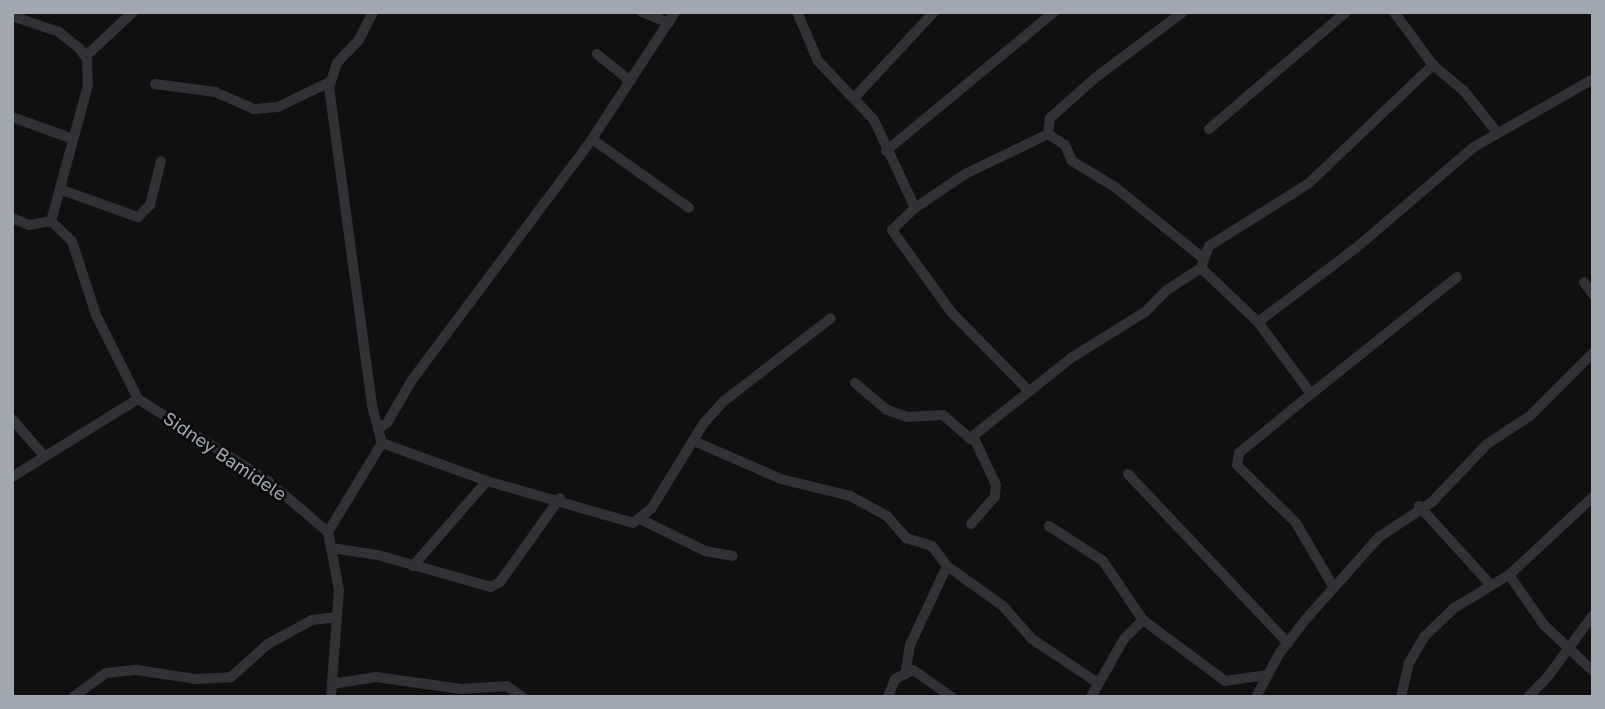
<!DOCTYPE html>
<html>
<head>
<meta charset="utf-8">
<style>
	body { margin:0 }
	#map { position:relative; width:1605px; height:709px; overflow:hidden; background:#101011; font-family:"Golos Text",sans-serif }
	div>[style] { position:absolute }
	.minor>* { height:10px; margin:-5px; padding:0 5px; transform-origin:5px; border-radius:5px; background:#313236 }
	span { translate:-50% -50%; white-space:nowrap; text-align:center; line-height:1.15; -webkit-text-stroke:5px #0b0b0c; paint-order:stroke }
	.street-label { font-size:18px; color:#a2a8b1 }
	.frame { position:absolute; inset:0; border:14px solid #a2a8b1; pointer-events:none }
</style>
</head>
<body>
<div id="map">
	<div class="minor">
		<i style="left:373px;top:12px;width:31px;rotate:117deg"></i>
		<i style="left:359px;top:40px;width:32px;rotate:134deg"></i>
		<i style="left:337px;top:63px;width:25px;rotate:108deg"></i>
		<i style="left:329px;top:87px;width:322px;rotate:82.3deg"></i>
		<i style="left:372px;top:406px;width:38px;rotate:75deg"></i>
		<i style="left:382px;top:443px;width:112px;rotate:19.9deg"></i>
		<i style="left:487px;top:481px;width:152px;rotate:16deg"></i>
		<i style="left:633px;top:523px;width:23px;rotate:-38deg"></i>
		<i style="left:651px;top:509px;width:101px;rotate:-58.4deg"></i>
		<i style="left:704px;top:423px;width:30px;rotate:-48deg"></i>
		<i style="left:724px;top:401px;width:135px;rotate:-37.8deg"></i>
		<i style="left:642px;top:12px;width:29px;rotate:22deg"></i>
		<i style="left:797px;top:12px;width:53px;rotate:66.8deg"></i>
		<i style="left:818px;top:61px;width:81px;rotate:46.5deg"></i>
		<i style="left:874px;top:120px;width:97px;rotate:65deg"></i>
		<i style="left:1394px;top:12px;width:66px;rotate:53.7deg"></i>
		<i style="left:1433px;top:65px;width:40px;rotate:40deg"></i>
		<i style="left:1464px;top:91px;width:51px;rotate:51.3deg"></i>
		<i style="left:12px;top:16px;width:50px;rotate:18.8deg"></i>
		<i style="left:59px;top:32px;width:26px;rotate:39deg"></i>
		<i style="left:79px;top:48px;width:14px;rotate:54deg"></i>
		<i style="left:87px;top:59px;width:26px;rotate:88deg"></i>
		<i style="left:88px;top:85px;width:141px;rotate:105.2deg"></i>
		<i style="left:51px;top:221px;width:22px;rotate:170deg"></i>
		<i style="left:29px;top:225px;width:18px;rotate:-158deg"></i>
		<i style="left:597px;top:54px;width:43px;rotate:39.3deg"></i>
		<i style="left:86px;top:56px;width:64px;rotate:-43.1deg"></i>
		<i style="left:155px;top:84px;width:61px;rotate:7.6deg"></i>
		<i style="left:215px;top:92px;width:43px;rotate:23.6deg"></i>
		<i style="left:254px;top:109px;width:24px;rotate:-5deg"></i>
		<i style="left:278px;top:107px;width:58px;rotate:-25.7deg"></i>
		<i style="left:854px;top:98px;width:117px;rotate:-47.1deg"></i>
		<i style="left:12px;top:117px;width:65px;rotate:19.8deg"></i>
		<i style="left:1209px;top:129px;width:180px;rotate:-40.5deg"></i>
		<i style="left:1048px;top:134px;width:20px;rotate:33deg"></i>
		<i style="left:1065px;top:145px;width:17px;rotate:66deg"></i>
		<i style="left:1072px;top:161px;width:50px;rotate:31.2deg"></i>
		<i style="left:1115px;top:187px;width:114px;rotate:39deg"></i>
		<i style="left:592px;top:139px;width:119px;rotate:35.4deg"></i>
		<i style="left:886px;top:151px;width:218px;rotate:-39.6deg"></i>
		<i style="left:62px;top:190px;width:81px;rotate:19.6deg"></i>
		<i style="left:138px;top:217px;width:17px;rotate:-45deg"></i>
		<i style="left:150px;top:205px;width:45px;rotate:-76deg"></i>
		<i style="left:51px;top:221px;width:29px;rotate:44deg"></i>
		<i style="left:72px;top:241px;width:78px;rotate:72deg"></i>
		<i style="left:96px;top:315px;width:94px;rotate:63.4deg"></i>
		<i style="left:1201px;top:268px;width:79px;rotate:43.5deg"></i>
		<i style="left:1258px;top:322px;width:89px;rotate:53.6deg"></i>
		<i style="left:1311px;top:394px;width:187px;rotate:-38.7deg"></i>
		<i style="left:1584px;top:282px;width:16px;rotate:55deg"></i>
		<i style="left:1258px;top:322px;width:123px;rotate:-37.1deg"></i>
		<i style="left:1356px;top:248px;width:155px;rotate:-40.6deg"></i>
		<i style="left:1474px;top:147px;width:137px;rotate:-29.7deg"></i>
		<i style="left:855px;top:383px;width:42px;rotate:40.2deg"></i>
		<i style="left:887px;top:410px;width:21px;rotate:19deg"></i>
		<i style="left:907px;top:417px;width:36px;rotate:-3deg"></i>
		<i style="left:943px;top:415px;width:37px;rotate:41deg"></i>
		<i style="left:1029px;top:391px;width:110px;rotate:-134.6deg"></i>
		<i style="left:952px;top:313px;width:102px;rotate:-125.9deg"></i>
		<i style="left:892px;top:230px;width:32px;rotate:-44deg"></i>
		<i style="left:915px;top:208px;width:60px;rotate:-34.2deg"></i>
		<i style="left:965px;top:174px;width:92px;rotate:-25.7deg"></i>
		<i style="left:1048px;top:134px;width:16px;rotate:-83deg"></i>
		<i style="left:1050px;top:118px;width:60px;rotate:-41.6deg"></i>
		<i style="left:1095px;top:78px;width:110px;rotate:-36.9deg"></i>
		<i style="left:1311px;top:394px;width:93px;rotate:140.7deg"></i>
		<i style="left:1239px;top:453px;width:12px;rotate:99deg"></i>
		<i style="left:1237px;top:465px;width:83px;rotate:44.5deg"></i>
		<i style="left:1296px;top:523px;width:73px;rotate:59.6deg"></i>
		<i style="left:12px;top:419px;width:50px;rotate:49deg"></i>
		<i style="left:378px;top:429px;width:11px;rotate:-34deg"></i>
		<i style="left:387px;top:423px;width:50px;rotate:-59.8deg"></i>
		<i style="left:412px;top:380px;width:301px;rotate:-53.2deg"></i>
		<i style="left:592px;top:139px;width:152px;rotate:-56.8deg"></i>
		<i style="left:694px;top:441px;width:95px;rotate:23.6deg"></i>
		<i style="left:781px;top:479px;width:71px;rotate:13.8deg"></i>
		<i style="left:850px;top:496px;width:42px;rotate:28.4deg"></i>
		<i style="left:887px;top:516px;width:29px;rotate:49deg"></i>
		<i style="left:906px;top:538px;width:27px;rotate:17deg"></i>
		<i style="left:932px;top:546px;width:25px;rotate:53deg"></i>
		<i style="left:947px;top:566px;width:69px;rotate:35.5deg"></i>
		<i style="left:1003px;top:606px;width:44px;rotate:48.7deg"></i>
		<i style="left:1032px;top:639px;width:79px;rotate:33.7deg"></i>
		<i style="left:1128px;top:474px;width:233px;rotate:46.6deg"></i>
		<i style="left:12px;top:477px;width:148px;rotate:-31.8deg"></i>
		<i style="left:138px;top:399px;width:154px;rotate:32.2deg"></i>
		<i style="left:268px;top:481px;width:79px;rotate:40.4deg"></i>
		<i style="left:328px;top:532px;width:59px;rotate:79.3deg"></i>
		<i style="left:339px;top:590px;width:107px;rotate:94.3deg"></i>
		<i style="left:1419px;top:506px;width:107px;rotate:47.7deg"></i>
		<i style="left:640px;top:519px;width:72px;rotate:26.2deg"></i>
		<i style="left:705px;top:551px;width:28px;rotate:10deg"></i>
		<i style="left:971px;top:524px;width:37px;rotate:-49deg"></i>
		<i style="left:995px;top:496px;width:11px;rotate:-85deg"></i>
		<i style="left:996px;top:485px;width:54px;rotate:-115.1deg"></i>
		<i style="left:973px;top:436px;width:125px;rotate:-38.5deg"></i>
		<i style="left:1071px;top:358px;width:87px;rotate:-31.9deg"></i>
		<i style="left:1145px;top:312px;width:31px;rotate:-45deg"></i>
		<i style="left:1167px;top:290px;width:40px;rotate:-32.9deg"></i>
		<i style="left:1201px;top:268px;width:23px;rotate:-70deg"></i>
		<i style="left:1209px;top:246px;width:117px;rotate:-32.1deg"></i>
		<i style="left:1308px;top:184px;width:173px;rotate:-43.6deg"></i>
		<i style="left:1049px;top:526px;width:64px;rotate:32.9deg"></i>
		<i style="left:1103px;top:561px;width:71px;rotate:55.9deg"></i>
		<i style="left:328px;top:532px;width:104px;rotate:-58.8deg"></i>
		<i style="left:332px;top:548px;width:47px;rotate:8.7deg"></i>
		<i style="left:378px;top:555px;width:117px;rotate:15.8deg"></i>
		<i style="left:491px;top:587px;width:10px;rotate:-29deg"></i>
		<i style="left:500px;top:582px;width:103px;rotate:-54.5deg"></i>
		<i style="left:413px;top:566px;width:113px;rotate:-49deg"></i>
		<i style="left:1509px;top:575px;width:115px;rotate:-42.9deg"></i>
		<i style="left:906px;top:670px;width:25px;rotate:-81deg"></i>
		<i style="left:910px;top:645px;width:87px;rotate:-64.9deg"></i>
		<i style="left:332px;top:684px;width:45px;rotate:-9deg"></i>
		<i style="left:376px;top:677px;width:86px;rotate:8deg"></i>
		<i style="left:461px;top:689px;width:46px;rotate:-3.7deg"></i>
		<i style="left:507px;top:686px;width:19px;rotate:36deg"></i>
		<i style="left:73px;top:697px;width:41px;rotate:-36deg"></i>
		<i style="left:106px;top:673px;width:31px;rotate:-6deg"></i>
		<i style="left:137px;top:670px;width:60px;rotate:8.7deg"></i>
		<i style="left:196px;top:679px;width:35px;rotate:-3deg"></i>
		<i style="left:231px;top:677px;width:50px;rotate:-41.7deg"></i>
		<i style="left:268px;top:644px;width:50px;rotate:-28.6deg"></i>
		<i style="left:312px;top:620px;width:25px;rotate:-7deg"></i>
		<i style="left:888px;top:697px;width:19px;rotate:-69deg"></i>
		<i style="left:895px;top:679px;width:20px;rotate:-27deg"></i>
		<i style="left:913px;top:670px;width:47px;rotate:34.7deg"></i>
		<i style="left:1091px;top:697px;width:67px;rotate:-60.4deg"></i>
		<i style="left:1124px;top:639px;width:27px;rotate:-45deg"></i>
		<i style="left:1143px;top:620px;width:102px;rotate:36.6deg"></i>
		<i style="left:1225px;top:681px;width:41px;rotate:-8.3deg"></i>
		<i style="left:1256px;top:697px;width:49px;rotate:-61.9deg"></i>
		<i style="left:1279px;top:654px;width:44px;rotate:-52.4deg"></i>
		<i style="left:1306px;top:619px;width:110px;rotate:-48.3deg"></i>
		<i style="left:1379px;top:537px;width:64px;rotate:-33.4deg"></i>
		<i style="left:1432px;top:502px;width:80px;rotate:-46.5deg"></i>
		<i style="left:1487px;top:444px;width:51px;rotate:-33.1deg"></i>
		<i style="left:1530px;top:416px;width:89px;rotate:-45deg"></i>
		<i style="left:1401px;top:697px;width:35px;rotate:-77deg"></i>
		<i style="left:1409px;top:663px;width:30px;rotate:-60deg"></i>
		<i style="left:1424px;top:637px;width:42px;rotate:-44deg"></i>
		<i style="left:1454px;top:608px;width:64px;rotate:-31deg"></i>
		<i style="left:1509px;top:575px;width:61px;rotate:55deg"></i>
		<i style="left:1544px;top:625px;width:67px;rotate:43.2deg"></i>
		<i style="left:1528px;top:697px;width:30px;rotate:-46deg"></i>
		<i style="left:1549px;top:675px;width:74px;rotate:-53.7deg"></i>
	</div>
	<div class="street-label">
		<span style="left:225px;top:456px;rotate:34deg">Sidney Bamidele</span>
	</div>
	<div class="frame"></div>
</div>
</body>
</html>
